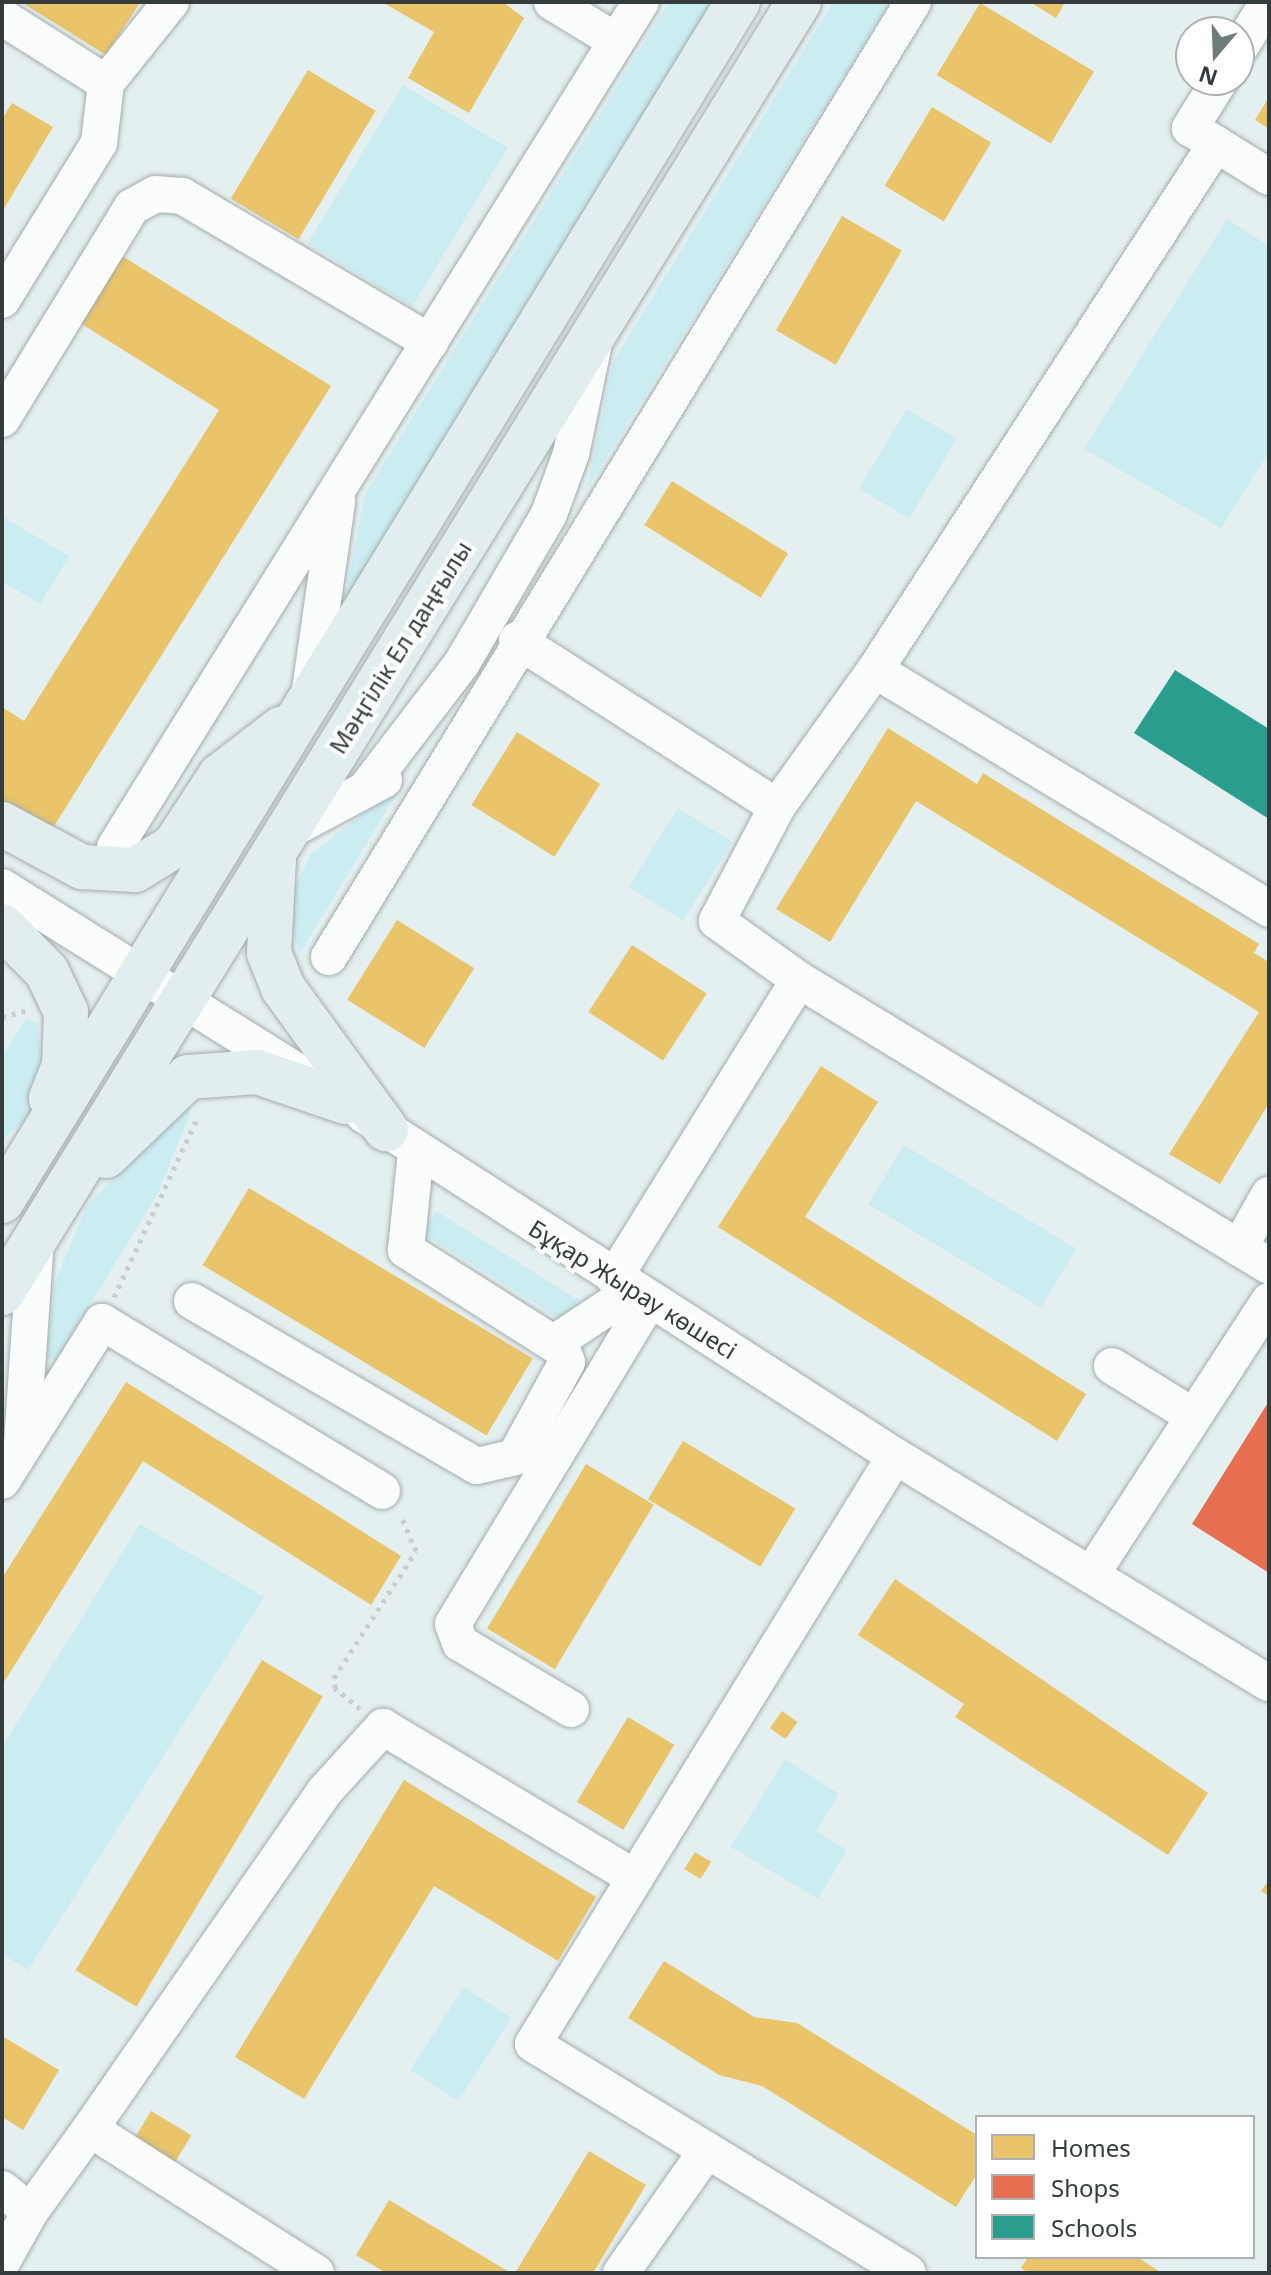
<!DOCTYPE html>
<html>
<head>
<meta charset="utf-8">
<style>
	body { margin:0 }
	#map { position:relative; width:1271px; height:2275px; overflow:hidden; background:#e4eff0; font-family:"Noto Sans",sans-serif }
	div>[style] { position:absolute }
	.green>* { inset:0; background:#cbecf0; transform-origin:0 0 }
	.homes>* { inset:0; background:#e9c46a; transform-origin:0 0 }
	.shops>* { inset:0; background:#e76f51 }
	.schools>* { inset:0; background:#2a9d8f }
	.path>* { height:5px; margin-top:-2.5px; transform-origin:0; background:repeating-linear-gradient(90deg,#cacdce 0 4px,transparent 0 10px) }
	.roads { filter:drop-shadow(0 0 2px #a4acad) drop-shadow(0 0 2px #a4acad) }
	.minor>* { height:36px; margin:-18px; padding:0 18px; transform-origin:18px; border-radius:18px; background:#fbfdfd }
	.major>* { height:44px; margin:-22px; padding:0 22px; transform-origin:22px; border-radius:22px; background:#e1edee }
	span { translate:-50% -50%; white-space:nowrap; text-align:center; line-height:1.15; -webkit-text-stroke:8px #fff; paint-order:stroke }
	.street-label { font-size:24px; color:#343c3d }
	.frame { position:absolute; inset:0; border:4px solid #343c3d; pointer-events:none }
	.legend { position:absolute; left:975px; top:2115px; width:280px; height:144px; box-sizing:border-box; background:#fff; border:2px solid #aeb1b1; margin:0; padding:10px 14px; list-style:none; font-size:24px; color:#343c3d }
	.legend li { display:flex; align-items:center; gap:16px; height:40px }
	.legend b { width:40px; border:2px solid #aeb1b1 }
	.north { position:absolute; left:1175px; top:16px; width:80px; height:80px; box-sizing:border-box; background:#fff; border:2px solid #aeb1b1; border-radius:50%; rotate:199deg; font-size:22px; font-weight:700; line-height:32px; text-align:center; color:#343c3d }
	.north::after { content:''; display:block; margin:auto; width:28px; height:36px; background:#727b7c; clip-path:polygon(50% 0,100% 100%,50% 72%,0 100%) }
</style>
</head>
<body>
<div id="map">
	<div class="green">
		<i style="clip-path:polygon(669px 2px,725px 2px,337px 640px,365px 494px)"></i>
		<i style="clip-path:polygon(833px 2px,890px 2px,587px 489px,613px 362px)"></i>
		<i style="left:403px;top:85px;width:122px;height:185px;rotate:31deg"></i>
		<i style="clip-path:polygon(1227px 219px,1269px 246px,1269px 452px,1221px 528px,1084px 449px)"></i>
		<i style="left:907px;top:409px;width:58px;height:93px;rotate:31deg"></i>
		<i style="clip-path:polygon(2px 516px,69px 556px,40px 604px,2px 581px)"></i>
		<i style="clip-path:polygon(404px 782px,300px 953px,290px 920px,293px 891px,311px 854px)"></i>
		<i style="left:678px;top:808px;width:64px;height:93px;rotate:32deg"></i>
		<i style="clip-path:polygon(26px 1018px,37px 1024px,43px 1073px,34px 1112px,2px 1140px,2px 1057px)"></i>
		<i style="clip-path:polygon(185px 1104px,190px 1113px,159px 1191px,56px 1360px,46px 1357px,55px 1282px,86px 1207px)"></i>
		<i style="left:904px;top:1145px;width:201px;height:69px;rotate:31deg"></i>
		<i style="left:436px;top:1211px;width:168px;height:26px;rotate:32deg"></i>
		<i style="clip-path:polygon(140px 1524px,264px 1597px,28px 1970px,2px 1954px,2px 1747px)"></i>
		<i style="clip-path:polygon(785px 1759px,839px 1794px,816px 1831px,847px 1850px,818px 1899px,731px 1847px)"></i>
		<i style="left:464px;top:1987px;width:57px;height:99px;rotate:33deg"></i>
	</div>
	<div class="homes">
		<i style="clip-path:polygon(21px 2px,136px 2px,139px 4px,106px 55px)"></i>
		<i style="clip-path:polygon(382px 2px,503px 2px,524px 18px,469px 113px,408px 78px,434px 32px)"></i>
		<i style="clip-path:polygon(1030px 2px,1065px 2px,1056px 18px)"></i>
		<i style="left:980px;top:3px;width:133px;height:84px;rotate:31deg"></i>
		<i style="left:308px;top:70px;width:79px;height:150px;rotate:31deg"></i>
		<i style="clip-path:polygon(1269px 97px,1269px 129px,1255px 120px)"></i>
		<i style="clip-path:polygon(12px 103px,53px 127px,2px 212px,2px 119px)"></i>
		<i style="left:932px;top:107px;width:69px;height:92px;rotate:31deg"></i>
		<i style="left:842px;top:216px;width:69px;height:132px;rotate:30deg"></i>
		<i style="clip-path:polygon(111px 249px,331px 386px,49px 834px,2px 805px,2px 707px,24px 721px,219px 410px,69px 316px)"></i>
		<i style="left:672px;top:481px;width:137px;height:52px;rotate:32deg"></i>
		<i style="clip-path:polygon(888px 728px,977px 784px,983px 773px,1259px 944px,1254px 953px,1269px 962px,1269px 1103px,1220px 1184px,1169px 1154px,1259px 1012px,916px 801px,830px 942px,776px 909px)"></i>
		<i style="left:517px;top:732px;width:98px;height:86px;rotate:32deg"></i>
		<i style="left:397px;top:920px;width:91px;height:94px;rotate:32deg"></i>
		<i style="left:632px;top:945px;width:89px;height:80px;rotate:33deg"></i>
		<i style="clip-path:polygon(821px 1066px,878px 1102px,805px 1217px,1086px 1394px,1057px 1441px,718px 1227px)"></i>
		<i style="left:249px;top:1188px;width:331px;height:90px;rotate:31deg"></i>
		<i style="clip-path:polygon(126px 1382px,401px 1556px,371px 1605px,143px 1461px,2px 1685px,2px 1578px)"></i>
		<i style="left:683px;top:1441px;width:131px;height:68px;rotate:31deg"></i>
		<i style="left:586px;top:1464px;width:79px;height:192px;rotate:31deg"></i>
		<i style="clip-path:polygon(895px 1579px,1208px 1793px,1168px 1855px,955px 1717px,964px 1704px,858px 1635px)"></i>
		<i style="left:262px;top:1660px;width:71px;height:362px;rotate:31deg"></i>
		<i style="left:782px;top:1711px;width:19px;height:21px;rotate:35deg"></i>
		<i style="left:628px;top:1717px;width:54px;height:99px;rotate:31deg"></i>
		<i style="clip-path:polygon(404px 1780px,596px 1897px,558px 1961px,434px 1886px,304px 2099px,235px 2057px)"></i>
		<i style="left:695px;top:1852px;width:19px;height:20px;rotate:32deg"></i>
		<i style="clip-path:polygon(1269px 1880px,1269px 1896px,1261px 1891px)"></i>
		<i style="clip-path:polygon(664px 1961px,754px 2017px,797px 2023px,977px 2135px,977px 2174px,956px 2207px,762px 2086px,719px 2075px,628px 2018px)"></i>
		<i style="clip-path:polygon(2px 2036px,59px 2070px,23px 2130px,2px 2117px)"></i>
		<i style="left:151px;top:2111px;width:47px;height:31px;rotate:31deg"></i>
		<i style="clip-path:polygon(589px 2151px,646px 2185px,593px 2273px,515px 2273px)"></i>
		<i style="clip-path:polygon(389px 2200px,511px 2273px,386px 2273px,356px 2255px)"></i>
		<i style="clip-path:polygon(1028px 2257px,1137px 2257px,1162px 2273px,1029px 2273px,1021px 2268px)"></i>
	</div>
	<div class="shops">
		<i style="clip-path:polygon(1269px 1401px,1269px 1573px,1192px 1524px)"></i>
	</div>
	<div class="schools">
		<i style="clip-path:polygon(1175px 670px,1269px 729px,1269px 819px,1134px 733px)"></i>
	</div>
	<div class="path">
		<i style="left:2px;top:1017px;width:24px;rotate:-15deg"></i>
		<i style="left:114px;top:1297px;width:199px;rotate:-65deg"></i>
		<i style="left:360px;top:1709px;width:33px;rotate:-140deg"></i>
		<i style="left:335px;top:1688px;width:10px;rotate:-96deg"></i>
		<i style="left:334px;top:1678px;width:151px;rotate:-57.2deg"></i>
		<i style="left:416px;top:1551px;width:39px;rotate:-113deg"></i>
	</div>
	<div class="roads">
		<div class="minor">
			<i style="left:552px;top:2px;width:75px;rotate:31.4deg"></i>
			<i style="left:2px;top:17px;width:123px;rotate:32.4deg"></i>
			<i style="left:1239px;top:49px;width:51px;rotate:-57.9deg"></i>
			<i style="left:1220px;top:80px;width:57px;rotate:122deg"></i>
			<i style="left:1190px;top:128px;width:93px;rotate:31.8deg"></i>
			<i style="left:1216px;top:144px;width:627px;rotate:122.95deg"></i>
			<i style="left:875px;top:670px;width:168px;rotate:125.6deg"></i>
			<i style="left:777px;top:807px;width:129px;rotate:117.8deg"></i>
			<i style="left:717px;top:921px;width:101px;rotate:35.7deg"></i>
			<i style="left:799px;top:980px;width:550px;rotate:31.32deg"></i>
			<i style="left:2px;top:300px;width:185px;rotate:-58.3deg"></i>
			<i style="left:99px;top:143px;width:60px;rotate:-83.3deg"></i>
			<i style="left:106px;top:83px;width:104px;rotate:-51.3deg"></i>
			<i style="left:2px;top:419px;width:249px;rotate:-58.5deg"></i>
			<i style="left:132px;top:207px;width:26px;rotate:-29deg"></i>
			<i style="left:155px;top:194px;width:27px;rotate:4deg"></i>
			<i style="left:182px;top:196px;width:288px;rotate:30.5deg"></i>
			<i style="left:517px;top:640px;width:309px;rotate:32.7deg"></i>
			<i style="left:875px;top:670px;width:461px;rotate:31.2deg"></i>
			<i style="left:309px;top:697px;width:197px;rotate:-81.8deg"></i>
			<i style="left:365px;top:790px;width:160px;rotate:-52.6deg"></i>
			<i style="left:462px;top:663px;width:173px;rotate:-59.7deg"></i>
			<i style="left:549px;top:514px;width:64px;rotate:-69.9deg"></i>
			<i style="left:571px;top:454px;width:113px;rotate:-78.3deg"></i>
			<i style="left:286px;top:832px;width:111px;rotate:-28deg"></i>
			<i style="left:115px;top:847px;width:995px;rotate:-58.1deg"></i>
			<i style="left:2px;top:887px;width:367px;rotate:32deg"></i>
			<i style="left:329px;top:957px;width:1119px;rotate:-58.55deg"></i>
			<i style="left:363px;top:1114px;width:632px;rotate:32.74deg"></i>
			<i style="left:895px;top:1456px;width:437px;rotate:31.3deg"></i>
			<i style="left:1239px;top:1248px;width:61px;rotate:-60.5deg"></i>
			<i style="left:614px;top:1278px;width:351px;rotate:-58.2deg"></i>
			<i style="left:192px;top:1301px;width:329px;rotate:30.1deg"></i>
			<i style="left:477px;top:1466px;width:39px;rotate:-13deg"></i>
			<i style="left:515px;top:1457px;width:108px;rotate:-61.3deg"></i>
			<i style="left:567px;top:1362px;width:14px;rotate:-111deg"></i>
			<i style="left:562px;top:1349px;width:185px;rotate:-147.6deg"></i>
			<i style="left:406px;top:1250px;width:100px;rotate:-84.2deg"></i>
			<i style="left:554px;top:1343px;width:96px;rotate:-33.5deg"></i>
			<i style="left:1112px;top:1366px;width:95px;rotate:31.7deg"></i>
			<i style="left:22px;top:1443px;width:204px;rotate:-86.1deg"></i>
			<i style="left:895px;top:1456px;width:690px;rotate:121.62deg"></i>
			<i style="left:533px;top:2044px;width:439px;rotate:31.4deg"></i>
			<i style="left:2px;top:1481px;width:188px;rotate:-57.8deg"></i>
			<i style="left:102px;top:1322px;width:327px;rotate:31.1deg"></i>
			<i style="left:1091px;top:1575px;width:327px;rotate:-57deg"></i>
			<i style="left:571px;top:1709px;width:129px;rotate:-149.3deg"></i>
			<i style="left:460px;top:1643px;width:20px;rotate:-110deg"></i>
			<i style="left:453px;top:1624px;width:379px;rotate:-58.8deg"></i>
			<i style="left:90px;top:2129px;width:410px;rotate:-55.2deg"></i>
			<i style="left:324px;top:1792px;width:88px;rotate:-47.8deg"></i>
			<i style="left:383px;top:1727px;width:294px;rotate:30.9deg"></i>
			<i style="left:2px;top:2189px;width:36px;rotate:39deg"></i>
			<i style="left:30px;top:2212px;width:57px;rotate:119.2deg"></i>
			<i style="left:30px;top:2212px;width:102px;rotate:-54.1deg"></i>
			<i style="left:90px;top:2129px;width:268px;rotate:32.5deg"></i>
			<i style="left:621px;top:2273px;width:150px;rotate:-55deg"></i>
		</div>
		<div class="major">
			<i style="left:2px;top:824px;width:91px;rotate:28.3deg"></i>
			<i style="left:82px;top:867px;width:53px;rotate:3.2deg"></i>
			<i style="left:135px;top:870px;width:46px;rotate:-31.6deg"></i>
			<i style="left:174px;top:846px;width:84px;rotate:-56.7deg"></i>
			<i style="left:220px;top:776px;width:78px;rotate:-37.7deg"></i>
			<i style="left:274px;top:860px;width:93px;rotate:93.1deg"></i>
			<i style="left:269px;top:953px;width:38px;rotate:68deg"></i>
			<i style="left:283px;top:988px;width:175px;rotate:53.9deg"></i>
			<i style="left:2px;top:926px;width:64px;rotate:45.6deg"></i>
			<i style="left:47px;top:972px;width:44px;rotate:64.6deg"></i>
			<i style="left:66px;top:1012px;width:54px;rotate:92.1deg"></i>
			<i style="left:64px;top:1066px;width:35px;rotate:112deg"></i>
			<i style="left:106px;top:1156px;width:114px;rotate:-43.9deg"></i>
			<i style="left:188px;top:1077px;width:69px;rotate:-4.1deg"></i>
			<i style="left:257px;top:1072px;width:93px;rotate:18.8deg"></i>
			<i style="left:2px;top:1201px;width:1407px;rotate:-58.46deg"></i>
			<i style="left:2px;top:1293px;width:1517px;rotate:-58.31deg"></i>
		</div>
	</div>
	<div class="street-label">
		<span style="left:400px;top:647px;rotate:-58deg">Мәңгілік Ел даңғылы</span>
		<span style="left:633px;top:1289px;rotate:32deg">Бұқар Жырау көшесі</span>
	</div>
	<div class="frame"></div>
	<ul class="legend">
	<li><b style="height:22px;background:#e9c46a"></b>Homes</li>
	<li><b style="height:22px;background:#e76f51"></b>Shops</li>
	<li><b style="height:22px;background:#2a9d8f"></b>Schools</li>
	</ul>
	<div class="north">N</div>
</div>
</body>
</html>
